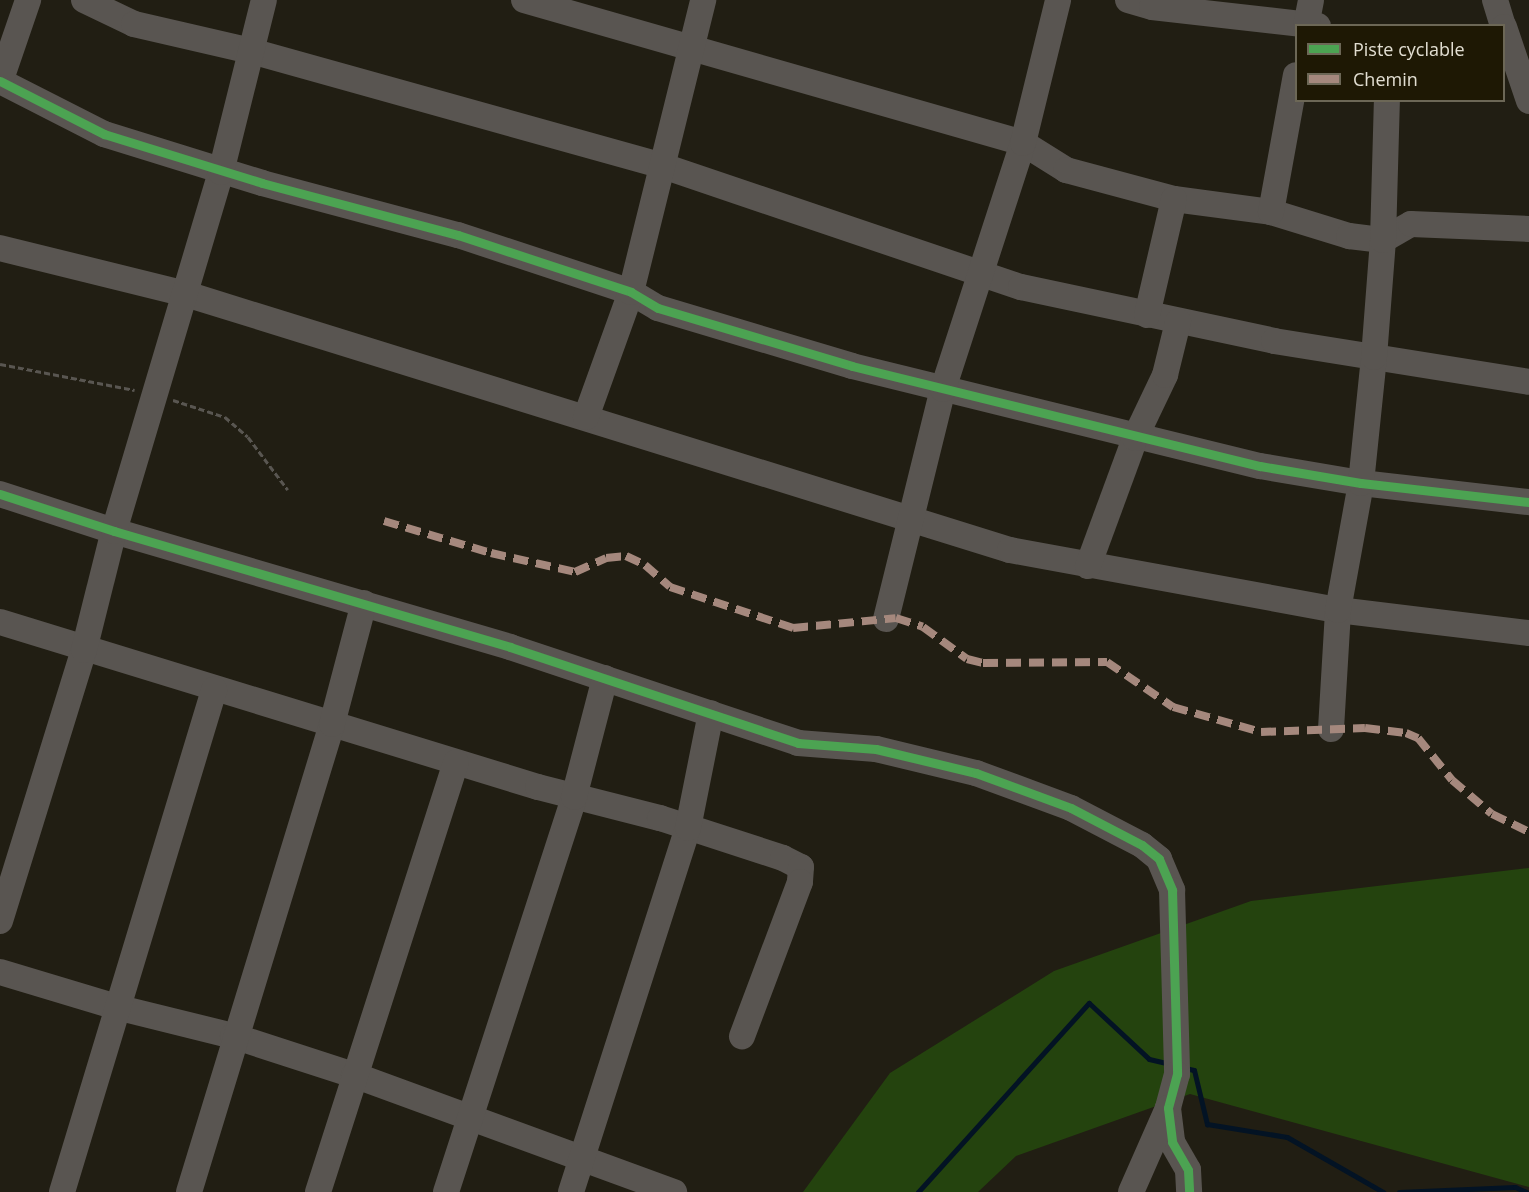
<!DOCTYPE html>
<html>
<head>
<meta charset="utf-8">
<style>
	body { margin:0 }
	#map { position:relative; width:1529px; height:1192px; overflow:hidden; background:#211e13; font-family:"Open Sans",sans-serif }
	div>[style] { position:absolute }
	.green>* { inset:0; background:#24430e }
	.stream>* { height:5px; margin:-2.5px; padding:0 2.5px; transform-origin:2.5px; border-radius:2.5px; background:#031324 }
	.path>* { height:3px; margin-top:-1.5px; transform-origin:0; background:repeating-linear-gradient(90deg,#595651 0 6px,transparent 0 9px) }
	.minor>* { height:26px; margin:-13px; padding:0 13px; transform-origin:13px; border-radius:13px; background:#595551 }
	.quiet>* { height:8px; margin-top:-4px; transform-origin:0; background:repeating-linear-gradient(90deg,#a5887d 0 15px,transparent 0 23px) }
	.cycleway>* { height:9px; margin:-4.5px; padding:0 4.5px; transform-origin:4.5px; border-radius:4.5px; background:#4ca352 }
	span { translate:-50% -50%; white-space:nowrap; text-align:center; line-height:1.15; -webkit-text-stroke:4.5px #1e1804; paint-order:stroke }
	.legend { position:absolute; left:1295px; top:24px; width:210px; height:78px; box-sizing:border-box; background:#1e1804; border:2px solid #6c6756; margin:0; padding:8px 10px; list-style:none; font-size:18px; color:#e2ded2 }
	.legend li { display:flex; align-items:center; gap:12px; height:30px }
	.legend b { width:30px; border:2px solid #6c6756 }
</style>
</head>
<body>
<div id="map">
	<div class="green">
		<i style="clip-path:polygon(1529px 868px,1529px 1187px,1190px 1094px,1016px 1156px,978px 1192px,803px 1192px,890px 1073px,1054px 971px,1251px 901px)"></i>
	</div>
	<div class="stream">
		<i style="left:1185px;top:1068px;width:9px;rotate:13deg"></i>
		<i style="left:1194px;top:1070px;width:56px;rotate:76.5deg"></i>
		<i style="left:1207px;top:1124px;width:81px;rotate:9.2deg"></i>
		<i style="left:1287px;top:1137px;width:111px;rotate:29.8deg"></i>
		<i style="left:918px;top:1192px;width:255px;rotate:-47.9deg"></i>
		<i style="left:1089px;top:1003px;width:82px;rotate:43deg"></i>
		<i style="left:1149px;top:1059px;width:22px;rotate:13deg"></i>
		<i style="left:1399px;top:1192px;width:116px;rotate:-2.5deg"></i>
		<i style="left:1515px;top:1187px;width:12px;rotate:24deg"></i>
	</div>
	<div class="path">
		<i style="left:0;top:364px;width:137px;rotate:10.9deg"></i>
		<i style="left:173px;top:400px;width:55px;rotate:18.1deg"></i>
		<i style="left:225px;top:417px;width:30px;rotate:41deg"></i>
		<i style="left:248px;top:437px;width:66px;rotate:53deg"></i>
	</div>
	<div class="minor">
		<i style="left:84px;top:0;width:55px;rotate:25.6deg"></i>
		<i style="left:134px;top:24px;width:120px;rotate:13deg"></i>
		<i style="left:251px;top:51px;width:428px;rotate:15.6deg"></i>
		<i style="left:663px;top:166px;width:378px;rotate:18.7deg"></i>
		<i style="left:1021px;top:287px;width:259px;rotate:12deg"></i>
		<i style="left:1274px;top:341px;width:258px;rotate:9.1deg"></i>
		<i style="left:524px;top:0;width:519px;rotate:15.99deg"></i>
		<i style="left:1023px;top:143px;width:51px;rotate:32.1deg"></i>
		<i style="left:1066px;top:170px;width:112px;rotate:15deg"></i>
		<i style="left:1174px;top:199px;width:98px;rotate:7.6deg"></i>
		<i style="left:1271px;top:212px;width:82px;rotate:17.1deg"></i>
		<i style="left:1349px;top:236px;width:34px;rotate:7deg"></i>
		<i style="left:1383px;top:240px;width:32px;rotate:-30deg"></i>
		<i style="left:1411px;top:224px;width:118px;rotate:2.4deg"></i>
		<i style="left:1128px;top:0;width:25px;rotate:16deg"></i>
		<i style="left:1152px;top:7px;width:167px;rotate:6.5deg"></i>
		<i style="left:1495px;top:0;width:27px;rotate:73deg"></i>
		<i style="left:1306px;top:26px;width:26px;rotate:-79deg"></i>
		<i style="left:1504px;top:27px;width:78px;rotate:71.3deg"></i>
		<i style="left:0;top:81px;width:117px;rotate:27deg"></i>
		<i style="left:104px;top:134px;width:165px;rotate:17.2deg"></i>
		<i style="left:262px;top:183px;width:203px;rotate:14.9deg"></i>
		<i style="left:458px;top:235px;width:182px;rotate:18.2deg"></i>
		<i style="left:631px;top:292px;width:31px;rotate:31deg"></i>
		<i style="left:658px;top:308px;width:202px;rotate:16.6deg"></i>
		<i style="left:852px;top:366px;width:420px;rotate:13.8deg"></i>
		<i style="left:1260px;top:466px;width:102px;rotate:9.6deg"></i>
		<i style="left:1361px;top:483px;width:169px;rotate:6.5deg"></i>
		<i style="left:0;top:82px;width:87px;rotate:-71.1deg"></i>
		<i style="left:1271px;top:212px;width:139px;rotate:-79.7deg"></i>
		<i style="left:0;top:248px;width:192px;rotate:13.9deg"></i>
		<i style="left:186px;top:294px;width:863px;rotate:17.26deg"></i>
		<i style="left:1010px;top:550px;width:333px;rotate:10.4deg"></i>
		<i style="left:1338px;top:610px;width:192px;rotate:6.9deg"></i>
		<i style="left:1147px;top:315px;width:119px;rotate:-76.9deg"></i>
		<i style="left:586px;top:417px;width:133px;rotate:-70.2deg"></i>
		<i style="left:631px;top:292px;width:301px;rotate:-76.1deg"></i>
		<i style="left:0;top:494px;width:120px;rotate:18deg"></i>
		<i style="left:114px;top:531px;width:413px;rotate:16.3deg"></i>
		<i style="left:510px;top:647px;width:304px;rotate:18.4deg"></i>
		<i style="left:798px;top:743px;width:78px;rotate:4.4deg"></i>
		<i style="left:876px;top:749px;width:103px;rotate:13.5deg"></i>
		<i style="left:976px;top:773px;width:101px;rotate:20.2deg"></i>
		<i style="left:1071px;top:808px;width:80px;rotate:27.5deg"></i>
		<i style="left:1142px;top:845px;width:22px;rotate:39deg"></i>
		<i style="left:1159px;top:859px;width:34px;rotate:67deg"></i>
		<i style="left:1172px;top:890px;width:184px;rotate:88.4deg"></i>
		<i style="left:1177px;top:1074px;width:35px;rotate:105deg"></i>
		<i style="left:1168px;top:1108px;width:34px;rotate:83deg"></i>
		<i style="left:1172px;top:1142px;width:32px;rotate:60deg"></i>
		<i style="left:1188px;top:1170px;width:22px;rotate:87deg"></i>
		<i style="left:1088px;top:566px;width:136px;rotate:-69.8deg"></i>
		<i style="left:1135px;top:438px;width:70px;rotate:-64.5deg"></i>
		<i style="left:1165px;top:375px;width:55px;rotate:-76.2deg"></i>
		<i style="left:886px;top:619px;width:237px;rotate:-76.1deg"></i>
		<i style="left:943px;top:389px;width:259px;rotate:-72deg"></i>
		<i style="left:1023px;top:143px;width:147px;rotate:-76.2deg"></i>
		<i style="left:0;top:622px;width:563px;rotate:17.05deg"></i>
		<i style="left:538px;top:787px;width:126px;rotate:14.3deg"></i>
		<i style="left:660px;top:818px;width:129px;rotate:18deg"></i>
		<i style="left:783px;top:858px;width:20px;rotate:27deg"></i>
		<i style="left:801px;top:867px;width:15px;rotate:94deg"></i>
		<i style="left:800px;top:882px;width:165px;rotate:110.6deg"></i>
		<i style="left:1331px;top:729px;width:119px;rotate:-86.6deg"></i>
		<i style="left:1338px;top:610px;width:129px;rotate:-79.7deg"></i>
		<i style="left:1361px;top:483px;width:127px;rotate:-84.1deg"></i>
		<i style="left:1374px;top:357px;width:117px;rotate:-85.6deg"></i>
		<i style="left:1383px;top:240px;width:140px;rotate:-88.4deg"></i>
		<i style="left:0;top:921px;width:284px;rotate:-72.8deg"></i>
		<i style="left:84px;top:650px;width:123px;rotate:-75.9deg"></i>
		<i style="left:114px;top:531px;width:375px;rotate:-73.4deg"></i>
		<i style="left:221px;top:172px;width:177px;rotate:-76deg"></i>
		<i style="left:0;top:972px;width:125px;rotate:16.7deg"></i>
		<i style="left:120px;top:1008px;width:116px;rotate:13.9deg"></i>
		<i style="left:233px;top:1036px;width:127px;rotate:17.9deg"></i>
		<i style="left:354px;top:1075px;width:341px;rotate:20.1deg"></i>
		<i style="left:62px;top:1192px;width:525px;rotate:-73.15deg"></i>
		<i style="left:189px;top:1192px;width:489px;rotate:-73deg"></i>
		<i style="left:332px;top:724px;width:125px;rotate:-75.2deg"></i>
		<i style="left:318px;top:1192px;width:451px;rotate:-72.2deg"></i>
		<i style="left:446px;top:1192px;width:415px;rotate:-72deg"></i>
		<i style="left:574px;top:797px;width:123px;rotate:-75.4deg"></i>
		<i style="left:571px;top:1192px;width:382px;rotate:-72.2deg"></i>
		<i style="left:688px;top:828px;width:117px;rotate:-78.7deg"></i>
		<i style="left:1131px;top:1192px;width:92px;rotate:-66.2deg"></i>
	</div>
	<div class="quiet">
		<i style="left:384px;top:521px;width:112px;rotate:16.7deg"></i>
		<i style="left:491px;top:553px;width:86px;rotate:12.7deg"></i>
		<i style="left:575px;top:572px;width:34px;rotate:-24deg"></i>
		<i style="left:606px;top:558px;width:20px;rotate:-6deg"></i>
		<i style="left:626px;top:556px;width:21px;rotate:25deg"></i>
		<i style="left:645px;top:565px;width:33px;rotate:41deg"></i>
		<i style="left:670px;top:587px;width:130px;rotate:18.4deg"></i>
		<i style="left:793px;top:628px;width:103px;rotate:-5.5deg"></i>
		<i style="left:896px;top:618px;width:28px;rotate:18deg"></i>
		<i style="left:923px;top:627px;width:54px;rotate:36deg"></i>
		<i style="left:967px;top:659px;width:16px;rotate:14deg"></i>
		<i style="left:983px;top:663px;width:124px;rotate:-0.5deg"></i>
		<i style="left:1107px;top:662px;width:80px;rotate:34.3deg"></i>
		<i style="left:1173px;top:707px;width:91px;rotate:15.9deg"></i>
		<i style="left:1261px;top:732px;width:104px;rotate:-2.2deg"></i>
		<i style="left:1365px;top:728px;width:41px;rotate:7deg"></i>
		<i style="left:1406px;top:733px;width:13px;rotate:23deg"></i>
		<i style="left:1418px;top:738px;width:54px;rotate:51deg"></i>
		<i style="left:1452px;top:780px;width:52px;rotate:40.4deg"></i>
		<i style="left:1492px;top:814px;width:41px;rotate:25.9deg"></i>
	</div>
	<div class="cycleway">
		<i style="left:0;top:81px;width:117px;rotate:27deg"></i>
		<i style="left:104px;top:134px;width:165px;rotate:17.2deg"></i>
		<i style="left:262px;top:183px;width:203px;rotate:14.9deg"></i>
		<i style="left:458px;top:235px;width:182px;rotate:18.2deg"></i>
		<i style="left:631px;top:292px;width:31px;rotate:31deg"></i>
		<i style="left:658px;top:308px;width:202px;rotate:16.6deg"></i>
		<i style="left:852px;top:366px;width:420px;rotate:13.8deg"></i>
		<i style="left:1260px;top:466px;width:102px;rotate:9.6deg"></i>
		<i style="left:1361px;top:483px;width:169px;rotate:6.5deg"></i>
		<i style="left:0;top:494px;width:120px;rotate:18deg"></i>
		<i style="left:114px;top:531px;width:413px;rotate:16.3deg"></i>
		<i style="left:510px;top:647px;width:304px;rotate:18.4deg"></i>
		<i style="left:798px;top:743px;width:78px;rotate:4.4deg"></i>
		<i style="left:876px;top:749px;width:103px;rotate:13.5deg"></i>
		<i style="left:976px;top:773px;width:101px;rotate:20.2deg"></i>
		<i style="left:1071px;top:808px;width:80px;rotate:27.5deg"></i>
		<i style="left:1142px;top:845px;width:22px;rotate:39deg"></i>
		<i style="left:1159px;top:859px;width:34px;rotate:67deg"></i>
		<i style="left:1172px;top:890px;width:184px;rotate:88.4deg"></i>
		<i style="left:1177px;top:1074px;width:35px;rotate:105deg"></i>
		<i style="left:1168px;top:1108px;width:34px;rotate:83deg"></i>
		<i style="left:1172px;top:1142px;width:32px;rotate:60deg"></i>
		<i style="left:1188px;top:1170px;width:22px;rotate:87deg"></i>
	</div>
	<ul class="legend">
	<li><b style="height:8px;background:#4ca352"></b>Piste cyclable</li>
	<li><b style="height:8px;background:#a5887d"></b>Chemin</li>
	</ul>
</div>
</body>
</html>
